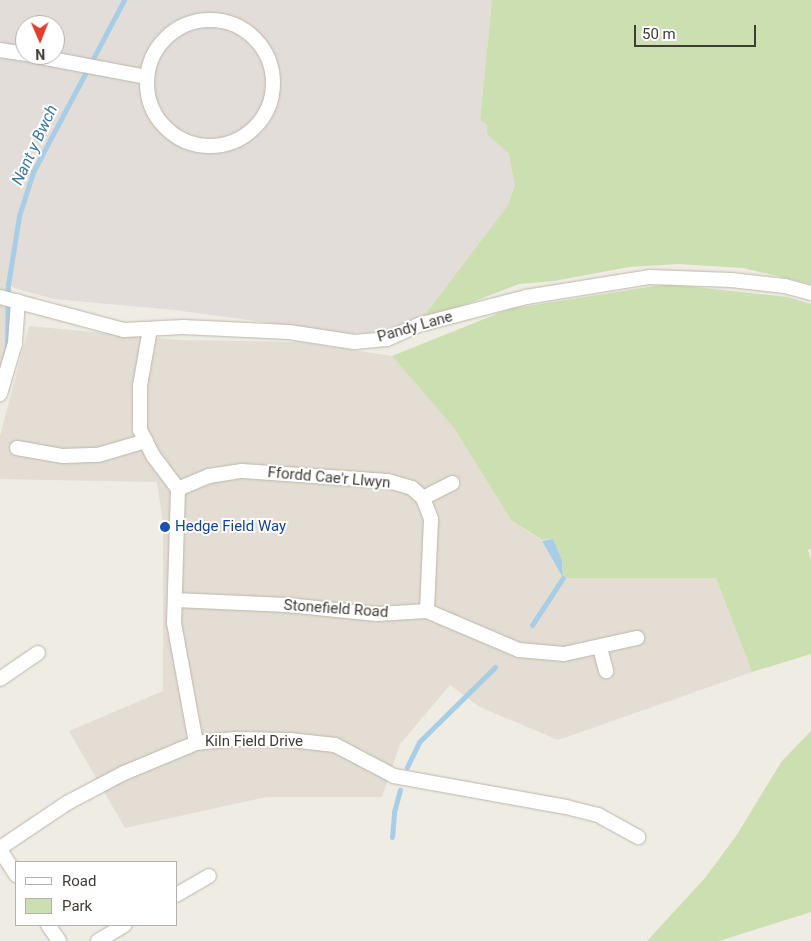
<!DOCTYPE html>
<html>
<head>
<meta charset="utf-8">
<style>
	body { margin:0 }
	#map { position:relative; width:811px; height:941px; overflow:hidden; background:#efece4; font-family:Roboto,sans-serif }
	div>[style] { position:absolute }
	.residential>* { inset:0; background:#e3ddd3 }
	.industrial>* { inset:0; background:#e2ddd9 }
	.green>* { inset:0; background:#ccdfb1 }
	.water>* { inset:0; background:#a7cee6 }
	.stream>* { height:5px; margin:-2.5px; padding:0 2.5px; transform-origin:2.5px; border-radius:2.5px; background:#a7cee6 }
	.roads { filter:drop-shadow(0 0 1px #bcb6ab) drop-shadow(0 0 1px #bcb6ab) }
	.street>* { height:14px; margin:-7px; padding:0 7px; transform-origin:7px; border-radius:7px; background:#fff }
	.street>.ring { margin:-7px; padding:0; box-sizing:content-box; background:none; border:14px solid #fff; border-radius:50% }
	.dots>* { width:14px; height:14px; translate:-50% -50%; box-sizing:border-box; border:2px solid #fff; border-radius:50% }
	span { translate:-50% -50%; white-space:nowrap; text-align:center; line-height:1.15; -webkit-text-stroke:4px #fff; paint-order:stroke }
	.street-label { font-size:15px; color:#413c35 }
	.transit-label { font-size:15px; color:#164399 }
	.left { translate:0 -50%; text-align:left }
	.water-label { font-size:16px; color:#3c799e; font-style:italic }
	.legend { position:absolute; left:15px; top:861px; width:162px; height:65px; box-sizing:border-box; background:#fff; border:1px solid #b3b1ae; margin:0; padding:6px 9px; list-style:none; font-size:15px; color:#413c35 }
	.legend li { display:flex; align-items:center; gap:10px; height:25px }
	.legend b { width:25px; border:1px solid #b3b1ae }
	.north { position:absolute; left:15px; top:15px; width:50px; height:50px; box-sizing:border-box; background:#fff; border:1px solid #b3b1ae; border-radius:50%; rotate:179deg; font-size:14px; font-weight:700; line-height:20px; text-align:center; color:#413c35 }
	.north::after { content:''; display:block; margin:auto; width:18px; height:22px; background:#de402c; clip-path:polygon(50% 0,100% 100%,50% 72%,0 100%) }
	.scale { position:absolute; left:634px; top:25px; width:122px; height:22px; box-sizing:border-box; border:2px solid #413c35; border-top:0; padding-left:6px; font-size:15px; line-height:18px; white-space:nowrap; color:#413c35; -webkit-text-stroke:4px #fff; paint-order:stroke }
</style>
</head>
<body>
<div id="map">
	<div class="residential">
		<i style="clip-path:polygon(0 269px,10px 271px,8px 344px,0 371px)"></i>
		<i style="clip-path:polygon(29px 326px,178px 340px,299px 342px,392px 356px,454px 428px,511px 520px,542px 541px,563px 578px,716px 578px,752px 672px,558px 740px,480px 707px,450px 685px,400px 744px,382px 797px,266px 797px,125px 828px,69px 731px,163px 691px,163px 523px,157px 482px,0 479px,0 436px)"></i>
	</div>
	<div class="industrial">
		<i style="clip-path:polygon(evenodd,0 0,492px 0,480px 120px,487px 125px,487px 134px,509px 154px,514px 166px,515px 185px,508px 205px,424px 316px,383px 331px,352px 334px,174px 310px,54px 299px,17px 289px,8px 285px,10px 271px,0 269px,0 0,25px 25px,55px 25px,55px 55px,25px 55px,25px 25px)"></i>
	</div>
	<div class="green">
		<i style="clip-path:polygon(492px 0,811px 0,811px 284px,743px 268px,678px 264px,629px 267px,554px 281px,519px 284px,462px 306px,424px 316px,508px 205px,515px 185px,509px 154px,487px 134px,487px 125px,480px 120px)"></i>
		<i style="clip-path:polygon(667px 284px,788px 297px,811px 304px,811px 549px,808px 550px,811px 560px,811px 654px,752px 672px,716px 578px,563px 578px,562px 560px,553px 539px,542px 540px,511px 520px,454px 428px,392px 356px,509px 309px)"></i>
		<i style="clip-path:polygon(811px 731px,811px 912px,719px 941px,647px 941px,705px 878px,736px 836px,782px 761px)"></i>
	</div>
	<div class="water">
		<i style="clip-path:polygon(553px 539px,562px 560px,563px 578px,542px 541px)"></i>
	</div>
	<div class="stream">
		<i style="left:7px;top:347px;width:62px;rotate:-89.1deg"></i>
		<i style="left:8px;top:285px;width:70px;rotate:-80.9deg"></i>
		<i style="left:19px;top:216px;width:46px;rotate:-72.3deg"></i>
		<i style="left:33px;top:172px;width:195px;rotate:-62.1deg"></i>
		<i style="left:532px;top:625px;width:56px;rotate:-56.6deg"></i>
		<i style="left:407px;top:767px;width:28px;rotate:-64deg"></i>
		<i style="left:419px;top:742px;width:107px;rotate:-44.6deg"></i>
		<i style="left:392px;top:837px;width:25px;rotate:-85deg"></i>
		<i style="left:394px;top:812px;width:23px;rotate:-75deg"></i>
	</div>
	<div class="roads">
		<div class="street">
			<i class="ring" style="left:147px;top:20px;width:112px;height:112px"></i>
			<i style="left:0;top:50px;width:25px;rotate:9deg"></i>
			<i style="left:30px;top:55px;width:118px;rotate:10.7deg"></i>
			<i style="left:0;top:297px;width:128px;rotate:14.9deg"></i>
			<i style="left:124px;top:330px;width:59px;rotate:-2.9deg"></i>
			<i style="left:183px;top:327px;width:106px;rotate:2.7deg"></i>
			<i style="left:289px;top:332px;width:66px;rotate:8.7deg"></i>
			<i style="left:354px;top:342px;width:33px;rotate:-5deg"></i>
			<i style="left:387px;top:339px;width:34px;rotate:-24deg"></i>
			<i style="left:418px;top:325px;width:112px;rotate:-14.5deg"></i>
			<i style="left:526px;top:297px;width:126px;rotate:-9.2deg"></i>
			<i style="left:650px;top:277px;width:81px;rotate:2.1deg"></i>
			<i style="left:731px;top:280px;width:54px;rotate:6.3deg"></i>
			<i style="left:785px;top:286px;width:27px;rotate:15deg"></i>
			<i style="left:150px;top:329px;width:58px;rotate:100deg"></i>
			<i style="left:140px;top:386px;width:44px;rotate:90deg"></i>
			<i style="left:140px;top:430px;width:30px;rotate:63deg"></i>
			<i style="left:154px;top:457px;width:40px;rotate:53deg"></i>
			<i style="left:0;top:394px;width:53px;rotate:-73.6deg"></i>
			<i style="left:15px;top:343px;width:42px;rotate:-85.9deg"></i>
			<i style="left:17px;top:448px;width:47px;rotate:9.9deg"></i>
			<i style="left:63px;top:456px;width:35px;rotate:-2deg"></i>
			<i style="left:98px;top:455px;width:50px;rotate:-16.3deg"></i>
			<i style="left:178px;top:489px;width:34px;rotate:-23deg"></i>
			<i style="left:209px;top:476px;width:33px;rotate:-9deg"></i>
			<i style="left:242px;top:471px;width:146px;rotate:3.9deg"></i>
			<i style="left:388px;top:481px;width:25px;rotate:16deg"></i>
			<i style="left:412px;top:488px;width:15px;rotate:42deg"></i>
			<i style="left:423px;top:498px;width:22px;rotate:69deg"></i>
			<i style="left:431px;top:519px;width:92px;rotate:92.5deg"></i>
			<i style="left:178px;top:489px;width:134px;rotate:91.7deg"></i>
			<i style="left:174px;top:623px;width:122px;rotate:79.6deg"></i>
			<i style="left:423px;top:498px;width:33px;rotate:-27deg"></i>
			<i style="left:175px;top:600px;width:112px;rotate:2.6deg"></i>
			<i style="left:287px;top:605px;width:90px;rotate:5.7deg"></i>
			<i style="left:377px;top:614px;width:50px;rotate:-3.4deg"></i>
			<i style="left:427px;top:611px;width:100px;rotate:23deg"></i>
			<i style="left:519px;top:650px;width:45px;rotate:5.1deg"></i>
			<i style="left:564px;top:654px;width:75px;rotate:-12.4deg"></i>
			<i style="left:600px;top:648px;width:24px;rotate:75deg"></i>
			<i style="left:0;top:679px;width:46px;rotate:-34.4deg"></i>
			<i style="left:0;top:848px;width:81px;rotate:-33.9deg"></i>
			<i style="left:67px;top:803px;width:64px;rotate:-27.8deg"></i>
			<i style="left:124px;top:773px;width:78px;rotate:-22.6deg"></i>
			<i style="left:196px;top:743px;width:39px;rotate:-6deg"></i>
			<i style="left:235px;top:739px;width:55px;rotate:1deg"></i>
			<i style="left:290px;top:740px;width:45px;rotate:6.3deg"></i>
			<i style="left:335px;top:745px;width:67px;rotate:27.7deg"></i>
			<i style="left:394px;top:776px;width:175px;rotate:10.2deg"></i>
			<i style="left:566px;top:807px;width:33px;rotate:14deg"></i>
			<i style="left:598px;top:815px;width:46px;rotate:28.8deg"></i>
			<i style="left:0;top:850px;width:30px;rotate:57deg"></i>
			<i style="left:176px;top:895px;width:38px;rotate:-30deg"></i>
			<i style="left:48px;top:925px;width:19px;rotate:55deg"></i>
			<i style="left:98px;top:941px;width:31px;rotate:-31deg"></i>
		</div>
	</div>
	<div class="dots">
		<i style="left:165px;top:527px;background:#1a4fb4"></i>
	</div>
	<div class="street-label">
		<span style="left:415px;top:327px;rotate:-16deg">Pandy Lane</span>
		<span style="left:329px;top:478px;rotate:5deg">Ffordd Cae'r Llwyn</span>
		<span style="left:336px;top:609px;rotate:4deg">Stonefield Road</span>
		<span style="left:254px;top:742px">Kiln Field Drive</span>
	</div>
	<div class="transit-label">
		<span class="left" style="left:175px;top:527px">Hedge Field Way</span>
	</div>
	<div class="water-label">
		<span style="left:35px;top:145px;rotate:-65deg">Nant y Bwch</span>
	</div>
	<ul class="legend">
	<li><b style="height:6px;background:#fff"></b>Road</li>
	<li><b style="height:14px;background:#ccdfb1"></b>Park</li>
	</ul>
	<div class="north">N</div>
	<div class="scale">50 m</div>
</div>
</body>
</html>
